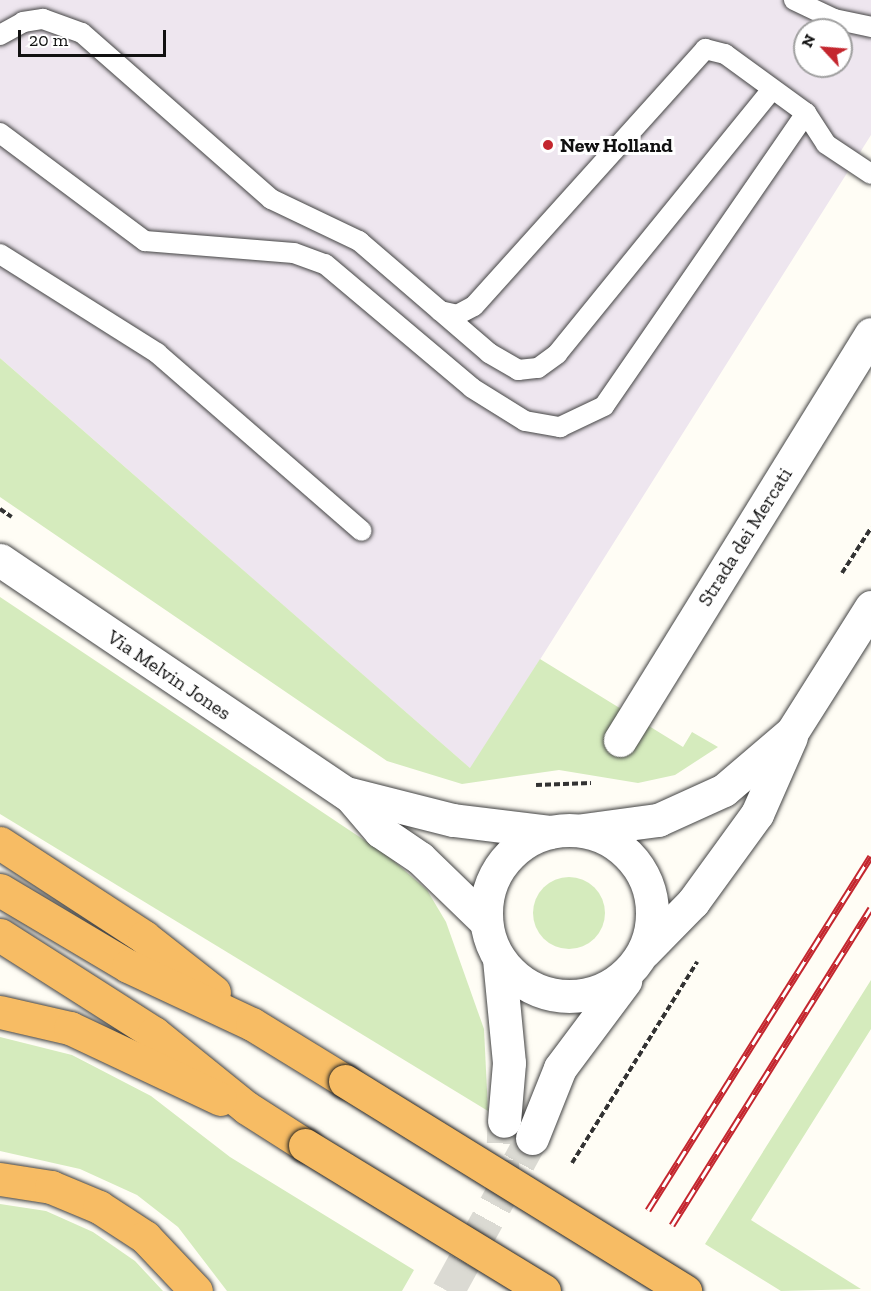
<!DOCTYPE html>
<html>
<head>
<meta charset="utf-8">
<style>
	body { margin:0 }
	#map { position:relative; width:871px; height:1291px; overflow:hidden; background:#fffdf5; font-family:"Zilla Slab",serif }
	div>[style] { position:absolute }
	.industrial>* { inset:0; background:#eee6ef }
	.green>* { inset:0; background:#d5ebbd }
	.round { border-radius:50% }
	.tertiary-tunnel>* { height:33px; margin-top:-16.5px; transform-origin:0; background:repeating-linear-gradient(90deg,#dbdad3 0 33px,transparent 0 49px) }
	.path>* { height:4px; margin-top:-2px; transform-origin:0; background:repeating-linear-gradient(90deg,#333 0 6px,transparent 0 9px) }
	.roads { filter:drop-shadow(0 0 2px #444) drop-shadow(0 0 2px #444) }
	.service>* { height:20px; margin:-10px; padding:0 10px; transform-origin:10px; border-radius:10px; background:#fff }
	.minor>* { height:33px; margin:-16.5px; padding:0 16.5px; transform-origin:16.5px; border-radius:16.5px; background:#fff }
	.tertiary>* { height:33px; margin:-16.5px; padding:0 16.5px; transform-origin:16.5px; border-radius:16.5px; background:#fff }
	.tertiary>.ring { margin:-16.5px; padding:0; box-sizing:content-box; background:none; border:33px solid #fff; border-radius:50% }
	.trunk>* { height:33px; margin:-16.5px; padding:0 16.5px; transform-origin:16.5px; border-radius:16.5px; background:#f7bc64 }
	.rail>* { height:7px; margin-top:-3.5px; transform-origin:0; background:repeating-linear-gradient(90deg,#fff 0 14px,#c4262e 0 28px); box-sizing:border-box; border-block:2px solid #c4262e }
	.bridges { filter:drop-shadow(0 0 2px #222) drop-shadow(0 0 2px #222) }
	.trunk-bridge>* { height:33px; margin:-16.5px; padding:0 16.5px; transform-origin:16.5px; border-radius:16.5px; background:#f7bc64 }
	.dots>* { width:16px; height:16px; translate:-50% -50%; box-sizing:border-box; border:3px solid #fff; border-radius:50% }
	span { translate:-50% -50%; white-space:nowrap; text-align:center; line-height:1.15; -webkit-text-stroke:6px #fff; paint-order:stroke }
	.poi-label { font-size:20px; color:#111; font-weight:700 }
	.left { translate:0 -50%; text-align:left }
	.street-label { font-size:20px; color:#111 }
	.north { position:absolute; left:793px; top:18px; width:60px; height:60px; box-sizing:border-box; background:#fff; border:2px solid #a0a0a0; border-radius:50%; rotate:296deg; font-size:16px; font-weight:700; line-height:24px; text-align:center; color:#111 }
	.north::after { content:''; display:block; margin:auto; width:21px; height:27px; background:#c4262e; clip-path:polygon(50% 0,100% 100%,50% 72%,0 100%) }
	.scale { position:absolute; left:18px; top:30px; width:148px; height:27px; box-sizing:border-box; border:3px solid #111; border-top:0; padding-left:8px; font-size:18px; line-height:21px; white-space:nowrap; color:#111; -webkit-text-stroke:4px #fff; paint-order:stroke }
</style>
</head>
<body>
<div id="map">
	<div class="industrial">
		<i style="clip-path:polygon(evenodd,0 0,871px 0,871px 135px,471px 769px,0 358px,0 0,805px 30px,841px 30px,841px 66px,805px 66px,805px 30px)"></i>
	</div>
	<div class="green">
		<i style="clip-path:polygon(0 358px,470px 768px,540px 659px,683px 747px,692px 732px,718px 747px,675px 775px,638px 783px,559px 770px,462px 784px,387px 761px,0 497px)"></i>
		<i style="clip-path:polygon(0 597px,388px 856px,427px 890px,446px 922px,484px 1029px,488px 1111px,0 814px)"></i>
		<i class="round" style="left:533px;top:877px;width:72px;height:72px"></i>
		<i style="clip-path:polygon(871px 980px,871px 1029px,751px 1220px,861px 1289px,781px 1291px,705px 1244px)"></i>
		<i style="clip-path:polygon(0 1037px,72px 1055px,151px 1096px,230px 1157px,414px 1270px,402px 1291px,227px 1291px,178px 1227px,137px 1195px,80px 1169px,0 1151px)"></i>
		<i style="clip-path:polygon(0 1204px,46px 1211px,93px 1232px,135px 1261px,163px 1291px,0 1291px)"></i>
	</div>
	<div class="tertiary-tunnel">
		<i style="left:502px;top:1192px;width:71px;rotate:-88.4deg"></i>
		<i style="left:448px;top:1291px;width:175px;rotate:-61.2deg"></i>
	</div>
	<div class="path">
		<i style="left:0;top:509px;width:14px;rotate:34deg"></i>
		<i style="left:842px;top:573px;width:54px;rotate:-57.2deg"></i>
		<i style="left:536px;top:785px;width:55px;rotate:-2.1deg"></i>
		<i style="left:572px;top:1163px;width:237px;rotate:-58.1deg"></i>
	</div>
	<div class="roads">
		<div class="service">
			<i style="left:794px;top:0;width:44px;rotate:25.4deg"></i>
			<i style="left:834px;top:19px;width:38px;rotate:12deg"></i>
			<i style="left:0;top:35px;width:26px;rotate:-29deg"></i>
			<i style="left:23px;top:22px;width:20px;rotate:-9deg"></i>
			<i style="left:43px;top:19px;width:41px;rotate:19.7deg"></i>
			<i style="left:82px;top:33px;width:252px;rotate:41.3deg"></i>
			<i style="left:271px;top:199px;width:98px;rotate:25.5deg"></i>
			<i style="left:359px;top:241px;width:172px;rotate:40.7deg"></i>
			<i style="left:489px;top:353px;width:34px;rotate:30deg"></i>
			<i style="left:518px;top:370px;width:20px;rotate:-6deg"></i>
			<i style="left:538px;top:368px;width:24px;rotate:-36deg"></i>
			<i style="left:557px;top:354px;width:341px;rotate:-50.9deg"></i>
			<i style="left:0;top:133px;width:181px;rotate:36.7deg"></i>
			<i style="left:145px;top:241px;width:149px;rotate:4.6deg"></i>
			<i style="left:294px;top:253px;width:33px;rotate:20deg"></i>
			<i style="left:325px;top:264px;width:192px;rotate:40.1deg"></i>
			<i style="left:472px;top:388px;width:62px;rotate:31.9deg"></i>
			<i style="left:525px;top:421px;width:36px;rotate:10deg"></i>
			<i style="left:560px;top:427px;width:49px;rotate:-25.5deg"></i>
			<i style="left:604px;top:406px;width:356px;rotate:-55.4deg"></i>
			<i style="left:0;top:254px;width:186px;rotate:32.2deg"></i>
			<i style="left:157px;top:353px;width:271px;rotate:41deg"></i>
			<i style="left:440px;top:311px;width:17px;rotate:13deg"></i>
			<i style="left:457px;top:315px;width:19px;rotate:-28deg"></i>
			<i style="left:474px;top:306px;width:346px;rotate:-48deg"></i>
			<i style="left:705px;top:49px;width:21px;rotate:14deg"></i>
			<i style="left:725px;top:54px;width:100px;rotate:36.1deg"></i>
			<i style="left:806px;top:113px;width:37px;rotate:57deg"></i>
			<i style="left:826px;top:144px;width:54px;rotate:33.7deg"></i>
		</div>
		<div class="minor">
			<i style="left:0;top:560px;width:424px;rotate:34deg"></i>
			<i style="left:351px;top:797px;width:45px;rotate:49.5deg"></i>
			<i style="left:380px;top:831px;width:48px;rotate:34deg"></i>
			<i style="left:420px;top:858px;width:92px;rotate:44.1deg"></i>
			<i style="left:620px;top:740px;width:477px;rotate:-58.3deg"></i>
			<i style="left:346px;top:793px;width:110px;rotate:14.2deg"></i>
			<i style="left:453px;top:820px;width:97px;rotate:7.1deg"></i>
		</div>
		<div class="tertiary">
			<i class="ring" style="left:486px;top:830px;width:133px;height:133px"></i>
			<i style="left:583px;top:830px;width:76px;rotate:-7.6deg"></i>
			<i style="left:658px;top:820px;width:72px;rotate:-24.4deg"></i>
			<i style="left:724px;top:790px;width:89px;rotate:-40.5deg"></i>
			<i style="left:792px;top:732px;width:148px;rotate:-57.7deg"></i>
			<i style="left:644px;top:952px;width:70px;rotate:-45.6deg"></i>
			<i style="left:693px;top:902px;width:109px;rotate:-54deg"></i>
			<i style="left:757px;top:814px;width:84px;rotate:-66.2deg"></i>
			<i style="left:499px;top:959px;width:104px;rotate:84.5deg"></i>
			<i style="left:509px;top:1063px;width:58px;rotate:94.9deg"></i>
			<i style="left:532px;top:1138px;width:75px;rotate:-68.2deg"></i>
			<i style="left:560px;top:1068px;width:109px;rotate:-53.2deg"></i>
		</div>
		<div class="trunk">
			<i style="left:0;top:843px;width:172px;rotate:33.1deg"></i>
			<i style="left:144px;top:937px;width:89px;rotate:38.2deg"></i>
			<i style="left:0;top:890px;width:149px;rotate:30.7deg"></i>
			<i style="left:128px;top:966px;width:137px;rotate:25.1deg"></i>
			<i style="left:252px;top:1024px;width:109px;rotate:31.5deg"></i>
			<i style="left:0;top:935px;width:183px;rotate:32.5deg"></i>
			<i style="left:154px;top:1033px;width:119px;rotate:38.9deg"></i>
			<i style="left:247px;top:1108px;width:69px;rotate:32.5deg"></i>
			<i style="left:0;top:1012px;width:72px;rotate:12.9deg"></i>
			<i style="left:70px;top:1028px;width:166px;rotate:25.3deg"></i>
			<i style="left:0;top:1179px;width:52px;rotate:8.9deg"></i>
			<i style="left:51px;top:1187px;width:52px;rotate:22.6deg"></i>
			<i style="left:99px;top:1207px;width:55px;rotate:33.1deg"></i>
			<i style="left:145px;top:1237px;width:74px;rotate:46.6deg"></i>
		</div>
	</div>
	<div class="rail">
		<i style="left:648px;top:1210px;width:418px;rotate:-57.8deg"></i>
		<i style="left:672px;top:1225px;width:374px;rotate:-57.9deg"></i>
	</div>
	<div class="bridges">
		<div class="trunk-bridge">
			<i style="left:345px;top:1081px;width:400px;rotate:31.7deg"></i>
			<i style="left:305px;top:1145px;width:280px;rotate:31.4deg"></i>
		</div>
	</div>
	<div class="dots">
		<i style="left:548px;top:145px;background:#c4262e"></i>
	</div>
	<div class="poi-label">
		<span class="left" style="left:560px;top:145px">New Holland</span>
	</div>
	<div class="street-label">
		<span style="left:745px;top:537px;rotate:-58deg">Strada dei Mercati</span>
		<span style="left:169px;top:675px;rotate:34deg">Via Melvin Jones</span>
	</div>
	<div class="north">N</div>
	<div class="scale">20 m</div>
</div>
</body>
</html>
